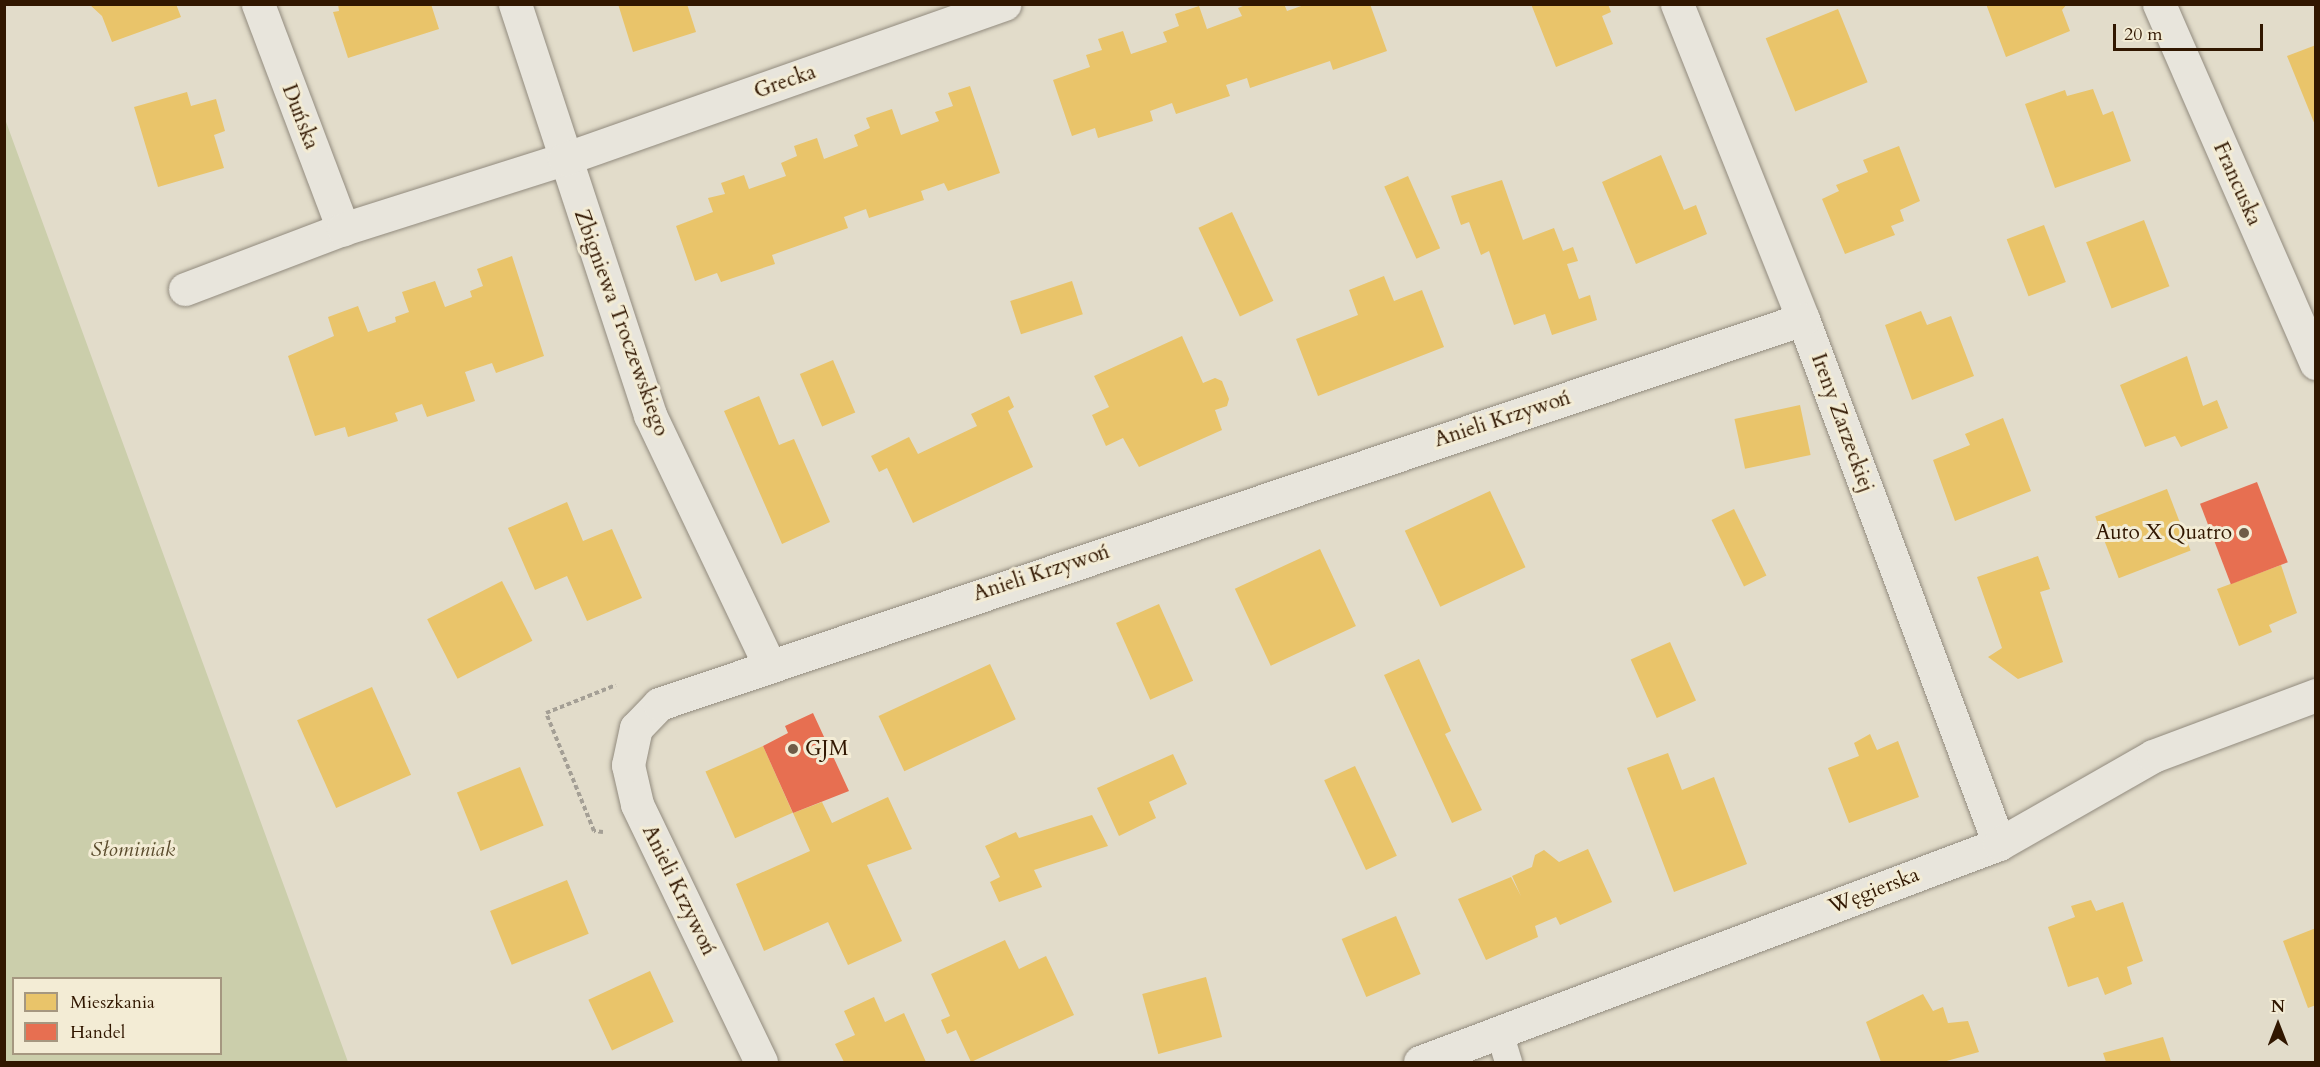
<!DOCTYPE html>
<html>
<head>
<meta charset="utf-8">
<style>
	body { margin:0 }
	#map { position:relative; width:2320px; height:1067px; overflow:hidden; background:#e2dcca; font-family:Cardo,serif }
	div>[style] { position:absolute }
	.green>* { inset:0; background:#cbceab }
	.homes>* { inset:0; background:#e9c46a; transform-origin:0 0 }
	.shops>* { inset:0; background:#e76f51; transform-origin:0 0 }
	.path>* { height:4px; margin-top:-2px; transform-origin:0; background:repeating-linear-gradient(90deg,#a49f95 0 4.5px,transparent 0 7.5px) }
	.roads { filter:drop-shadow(0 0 2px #928b7e) drop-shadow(0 0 2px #928b7e) }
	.service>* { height:27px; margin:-13.5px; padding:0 13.5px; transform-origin:13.5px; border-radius:13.5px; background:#e8e5dc }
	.minor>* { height:33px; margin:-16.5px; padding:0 16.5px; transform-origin:16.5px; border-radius:16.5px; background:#e8e5dc }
	.dots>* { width:16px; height:16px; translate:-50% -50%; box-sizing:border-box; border:3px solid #f3ecd5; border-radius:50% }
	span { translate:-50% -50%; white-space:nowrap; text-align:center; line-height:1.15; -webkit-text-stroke:6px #f3ecd5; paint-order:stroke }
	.street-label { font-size:21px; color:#311700 }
	.poi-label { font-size:21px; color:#311700 }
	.right { translate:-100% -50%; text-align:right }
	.left { translate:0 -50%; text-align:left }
	.park-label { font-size:21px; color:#5a4b2c; font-style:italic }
	.frame { position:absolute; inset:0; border:6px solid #311700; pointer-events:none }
	.legend { position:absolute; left:12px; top:977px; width:210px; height:78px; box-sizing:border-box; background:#f3ecd5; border:2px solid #a59780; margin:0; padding:8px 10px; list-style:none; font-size:18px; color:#311700 }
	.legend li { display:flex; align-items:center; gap:12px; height:30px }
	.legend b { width:30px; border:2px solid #a59780 }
	.north { position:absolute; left:2248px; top:995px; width:60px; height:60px; -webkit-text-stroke:4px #f3ecd5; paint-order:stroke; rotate:0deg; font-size:16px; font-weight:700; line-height:24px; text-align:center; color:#311700 }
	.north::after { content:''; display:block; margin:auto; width:21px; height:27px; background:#311700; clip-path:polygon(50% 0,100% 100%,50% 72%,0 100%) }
	.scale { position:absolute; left:2113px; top:24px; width:150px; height:27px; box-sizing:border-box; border:3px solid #311700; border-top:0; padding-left:8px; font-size:18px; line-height:21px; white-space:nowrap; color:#311700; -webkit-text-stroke:4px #f3ecd5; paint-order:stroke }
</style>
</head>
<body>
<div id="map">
	<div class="green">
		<i style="clip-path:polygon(evenodd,5px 119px,348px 1062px,5px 1062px,5px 119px,14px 978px,220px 978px,220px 1054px,14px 1054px,14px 978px)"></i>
	</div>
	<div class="homes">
		<i style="clip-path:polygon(89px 4px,176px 4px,181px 17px,112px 42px,102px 16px)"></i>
		<i style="clip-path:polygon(338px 4px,431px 4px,439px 29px,348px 58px,333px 12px,339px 11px)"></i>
		<i style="clip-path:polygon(618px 4px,687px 4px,696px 32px,633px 52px)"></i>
		<i style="clip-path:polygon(1248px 4px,1284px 4px,1287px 11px,1307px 4px,1370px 4px,1387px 51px,1333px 70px,1330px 61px,1250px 88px,1247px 78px,1226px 85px,1230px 96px,1176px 114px,1172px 103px,1150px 111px,1153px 121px,1098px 138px,1095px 128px,1072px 136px,1053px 80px,1090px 67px,1086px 55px,1102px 50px,1098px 39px,1123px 31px,1131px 54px,1167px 42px,1163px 32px,1179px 26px,1175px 14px,1199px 6px,1207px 29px,1242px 16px,1238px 8px)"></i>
		<i style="clip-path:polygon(1531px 4px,1608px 4px,1611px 12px,1602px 16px,1613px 44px,1556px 67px)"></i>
		<i style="clip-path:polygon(1986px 4px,2067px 4px,2062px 10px,2070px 31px,2006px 57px)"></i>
		<i style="left:1838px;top:9px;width:79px;height:78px;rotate:68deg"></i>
		<i style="clip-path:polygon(2316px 45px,2316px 125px,2315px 125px,2287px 56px)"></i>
		<i style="clip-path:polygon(970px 86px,1000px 173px,948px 191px,944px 183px,921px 191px,924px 200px,869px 218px,866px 209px,844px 217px,848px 228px,772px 255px,775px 264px,721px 282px,717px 273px,695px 281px,676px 226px,713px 212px,708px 198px,725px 194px,721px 183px,744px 175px,749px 189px,786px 176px,781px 163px,797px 156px,794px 146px,817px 138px,824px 159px,858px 146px,854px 135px,870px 128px,866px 118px,892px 109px,901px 135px,939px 121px,935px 112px,953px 106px,948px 93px)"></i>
		<i style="clip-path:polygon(2093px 89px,2103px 115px,2113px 111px,2131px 161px,2055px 188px,2025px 104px,2065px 90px,2067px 96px)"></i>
		<i style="clip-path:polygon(187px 92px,191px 106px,216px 99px,225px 131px,214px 135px,224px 168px,158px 187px,134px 107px)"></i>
		<i style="clip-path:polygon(1899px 146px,1920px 201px,1900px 210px,1904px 221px,1891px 226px,1895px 235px,1845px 254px,1822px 199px,1839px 191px,1836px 185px,1868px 172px,1863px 160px)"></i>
		<i style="clip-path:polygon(1661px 155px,1684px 210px,1696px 205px,1707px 234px,1636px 264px,1602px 182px)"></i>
		<i style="left:1408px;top:176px;width:79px;height:26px;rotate:66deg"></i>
		<i style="clip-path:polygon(1502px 180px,1523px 240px,1554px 228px,1563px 251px,1573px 247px,1578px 261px,1567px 264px,1579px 299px,1590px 295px,1597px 320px,1552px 335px,1545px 314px,1514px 325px,1489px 251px,1481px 255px,1469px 222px,1461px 225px,1451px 196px)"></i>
		<i style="left:1232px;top:212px;width:98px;height:37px;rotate:65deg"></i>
		<i style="left:2144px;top:220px;width:71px;height:62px;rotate:69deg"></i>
		<i style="left:2044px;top:225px;width:61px;height:40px;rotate:69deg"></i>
		<i style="clip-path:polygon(512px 256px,544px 356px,496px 373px,492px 363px,465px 372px,475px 401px,427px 417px,422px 404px,395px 413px,398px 421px,348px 437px,345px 427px,315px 436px,288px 356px,334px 336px,328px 317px,358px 306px,368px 332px,396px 322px,395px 317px,409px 312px,402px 292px,435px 281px,445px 307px,472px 297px,470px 291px,483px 286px,477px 269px)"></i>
		<i style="clip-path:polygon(1384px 276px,1394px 301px,1422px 290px,1444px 347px,1318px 396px,1296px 339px,1358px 315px,1349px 290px)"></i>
		<i style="left:1072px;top:281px;width:35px;height:65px;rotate:72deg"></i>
		<i style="clip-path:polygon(1921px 311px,1927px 325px,1951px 316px,1974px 376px,1912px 400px,1885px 325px)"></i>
		<i style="clip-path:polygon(1182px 336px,1203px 383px,1215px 378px,1222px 381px,1229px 399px,1227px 406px,1215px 410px,1222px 430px,1139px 467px,1123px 438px,1106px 446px,1092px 415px,1109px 407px,1094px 376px)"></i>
		<i style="clip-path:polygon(2187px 356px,2203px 406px,2217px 400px,2228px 428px,2181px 447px,2175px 436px,2145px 447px,2120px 385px)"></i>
		<i style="left:833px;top:360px;width:57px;height:36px;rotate:67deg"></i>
		<i style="clip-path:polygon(759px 396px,779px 445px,794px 439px,830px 522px,782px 544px,724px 411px)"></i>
		<i style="clip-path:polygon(1009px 396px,1014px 407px,1008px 411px,1033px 467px,913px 523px,887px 468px,879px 472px,871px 456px,909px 437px,918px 454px,977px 426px,971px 414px)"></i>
		<i style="left:1800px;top:405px;width:51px;height:67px;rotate:78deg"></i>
		<i style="clip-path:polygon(2003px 418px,2031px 491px,1955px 521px,1933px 460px,1970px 445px,1965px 434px)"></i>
		<i style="left:2167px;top:489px;width:66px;height:77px;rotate:69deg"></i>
		<i style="left:1490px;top:491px;width:84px;height:94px;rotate:65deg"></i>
		<i style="clip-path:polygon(567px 502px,583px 541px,612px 529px,642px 598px,587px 621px,567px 576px,535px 590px,508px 528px)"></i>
		<i style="left:1734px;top:509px;width:74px;height:25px;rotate:64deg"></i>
		<i style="left:1320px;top:549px;width:85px;height:94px;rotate:65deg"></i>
		<i style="clip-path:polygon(2038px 556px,2050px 589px,2040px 592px,2063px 662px,2018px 679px,1988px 657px,2002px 648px,1977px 577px)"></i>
		<i style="clip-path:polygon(2281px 565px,2297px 613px,2269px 625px,2272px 632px,2239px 646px,2217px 589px)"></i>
		<i style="left:502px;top:581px;width:67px;height:84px;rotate:63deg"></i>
		<i style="left:1159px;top:604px;width:84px;height:47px;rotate:66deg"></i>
		<i style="left:1670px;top:642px;width:64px;height:43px;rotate:66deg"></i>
		<i style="clip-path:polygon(1419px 659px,1451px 731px,1445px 734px,1482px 810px,1452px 823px,1384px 675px)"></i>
		<i style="left:990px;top:664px;width:61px;height:123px;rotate:65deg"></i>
		<i style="left:372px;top:687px;width:96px;height:82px;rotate:66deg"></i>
		<i style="clip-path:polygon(1870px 734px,1877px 750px,1898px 741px,1919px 797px,1849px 823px,1828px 768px,1859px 756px,1854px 743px)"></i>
		<i style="left:763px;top:746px;width:73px;height:63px;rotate:66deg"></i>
		<i style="clip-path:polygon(1668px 753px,1682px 790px,1714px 777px,1747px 864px,1674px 892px,1627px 768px)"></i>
		<i style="clip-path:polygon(1173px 754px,1187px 784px,1149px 802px,1156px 818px,1119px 836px,1097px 788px)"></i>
		<i style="left:1355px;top:766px;width:99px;height:34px;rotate:65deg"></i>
		<i style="left:520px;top:767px;width:63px;height:68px;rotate:68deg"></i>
		<i style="clip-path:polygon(888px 797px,912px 849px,867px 865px,902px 941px,848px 965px,828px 922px,764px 951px,736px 884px,810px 851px,793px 813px,822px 802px,832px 823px)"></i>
		<i style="clip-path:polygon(1092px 815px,1108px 846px,1034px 870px,1042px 887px,999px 902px,990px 882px,1000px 877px,985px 846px,1016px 832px,1019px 838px)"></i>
		<i style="clip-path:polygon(1588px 849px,1612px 902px,1560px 925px,1556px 917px,1535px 926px,1538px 937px,1486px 960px,1458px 899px,1511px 877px,1521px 896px,1512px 876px,1532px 867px,1535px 855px,1544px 850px,1559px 862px)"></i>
		<i style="left:567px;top:880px;width:58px;height:83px;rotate:68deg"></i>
		<i style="clip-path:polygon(2091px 900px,2096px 911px,2123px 902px,2143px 961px,2127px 967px,2132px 984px,2105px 995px,2098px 977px,2068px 987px,2048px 927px,2075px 917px,2071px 906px)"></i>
		<i style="left:1396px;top:916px;width:63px;height:59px;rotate:67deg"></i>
		<i style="clip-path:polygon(2316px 928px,2316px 1005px,2308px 1008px,2283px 941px)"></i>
		<i style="clip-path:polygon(1005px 940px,1019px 969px,1046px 956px,1074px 1015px,971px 1062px,956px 1030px,947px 1034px,941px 1020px,950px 1016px,931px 974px)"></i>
		<i style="left:650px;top:971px;width:56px;height:68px;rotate:65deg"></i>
		<i style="left:1206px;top:977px;width:62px;height:66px;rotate:75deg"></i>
		<i style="clip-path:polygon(1923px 994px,1933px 1011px,1943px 1007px,1948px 1023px,1968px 1021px,1979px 1052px,1943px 1062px,1881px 1062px,1866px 1022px)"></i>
		<i style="clip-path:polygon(874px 997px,885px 1022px,904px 1013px,926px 1062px,844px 1062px,835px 1044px,855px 1035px,844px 1011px)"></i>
		<i style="clip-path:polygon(2163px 1037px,2171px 1062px,2106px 1062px,2103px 1053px)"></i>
	</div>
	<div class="shops">
		<i style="left:2257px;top:482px;width:86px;height:61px;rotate:69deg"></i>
		<i style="clip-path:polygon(813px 713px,849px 791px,793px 813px,763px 746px,788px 733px,785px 726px)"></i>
	</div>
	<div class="path">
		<i style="left:603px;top:832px;width:9px;rotate:-174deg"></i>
		<i style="left:594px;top:831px;width:127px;rotate:-112.1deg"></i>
		<i style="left:546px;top:713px;width:75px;rotate:-21.8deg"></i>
	</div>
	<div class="roads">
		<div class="service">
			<i style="left:1499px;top:1032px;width:31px;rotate:73deg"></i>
		</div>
		<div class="minor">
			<i style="left:258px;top:4px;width:241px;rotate:69.3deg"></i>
			<i style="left:515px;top:4px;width:433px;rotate:71.8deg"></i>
			<i style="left:650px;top:415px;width:276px;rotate:64.5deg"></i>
			<i style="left:1677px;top:4px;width:339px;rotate:68.2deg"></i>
			<i style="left:1803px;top:319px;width:560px;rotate:69.53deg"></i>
			<i style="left:2159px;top:4px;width:392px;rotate:66.4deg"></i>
			<i style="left:185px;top:289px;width:169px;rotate:-20.8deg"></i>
			<i style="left:343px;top:229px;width:232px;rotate:-17.6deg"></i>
			<i style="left:564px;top:159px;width:467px;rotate:-19.4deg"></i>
			<i style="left:761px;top:1062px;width:286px;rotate:-115.7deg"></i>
			<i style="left:637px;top:804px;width:40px;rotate:-103deg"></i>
			<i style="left:628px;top:765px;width:38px;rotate:-78deg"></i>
			<i style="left:636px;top:728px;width:33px;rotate:-46deg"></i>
			<i style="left:659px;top:704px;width:1207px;rotate:-18.6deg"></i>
			<i style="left:1420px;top:1062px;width:619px;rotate:-20.63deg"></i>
			<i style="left:1999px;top:844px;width:177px;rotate:-29.7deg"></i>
			<i style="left:2153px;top:756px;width:174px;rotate:-20.5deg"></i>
		</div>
	</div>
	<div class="dots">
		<i style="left:2244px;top:533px;background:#6f5c47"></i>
		<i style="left:793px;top:749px;background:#6f5c47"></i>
	</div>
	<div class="street-label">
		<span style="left:785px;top:82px;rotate:-19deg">Grecka</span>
		<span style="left:300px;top:117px;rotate:69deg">Duńska</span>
		<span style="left:2237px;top:184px;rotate:66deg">Francuska</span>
		<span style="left:621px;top:323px;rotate:70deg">Zbigniewa Troczewskiego</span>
		<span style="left:1503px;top:419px;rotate:-18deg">Anieli Krzywoń</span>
		<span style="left:1842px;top:423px;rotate:70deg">Ireny Zarzeckiej</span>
		<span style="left:1042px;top:573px;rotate:-18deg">Anieli Krzywoń</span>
		<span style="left:679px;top:891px;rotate:64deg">Anieli Krzywoń</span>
		<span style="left:1874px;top:891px;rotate:-21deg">Węgierska</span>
	</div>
	<div class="poi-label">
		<span class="right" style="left:2232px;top:533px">Auto X Quatro</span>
		<span class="left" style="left:805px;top:749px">GJM</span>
	</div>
	<div class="park-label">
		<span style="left:133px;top:850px">Słominiak</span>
	</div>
	<div class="frame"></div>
	<ul class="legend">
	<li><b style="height:16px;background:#e9c46a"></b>Mieszkania</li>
	<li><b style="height:16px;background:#e76f51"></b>Handel</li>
	</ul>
	<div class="north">N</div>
	<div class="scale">20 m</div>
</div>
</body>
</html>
